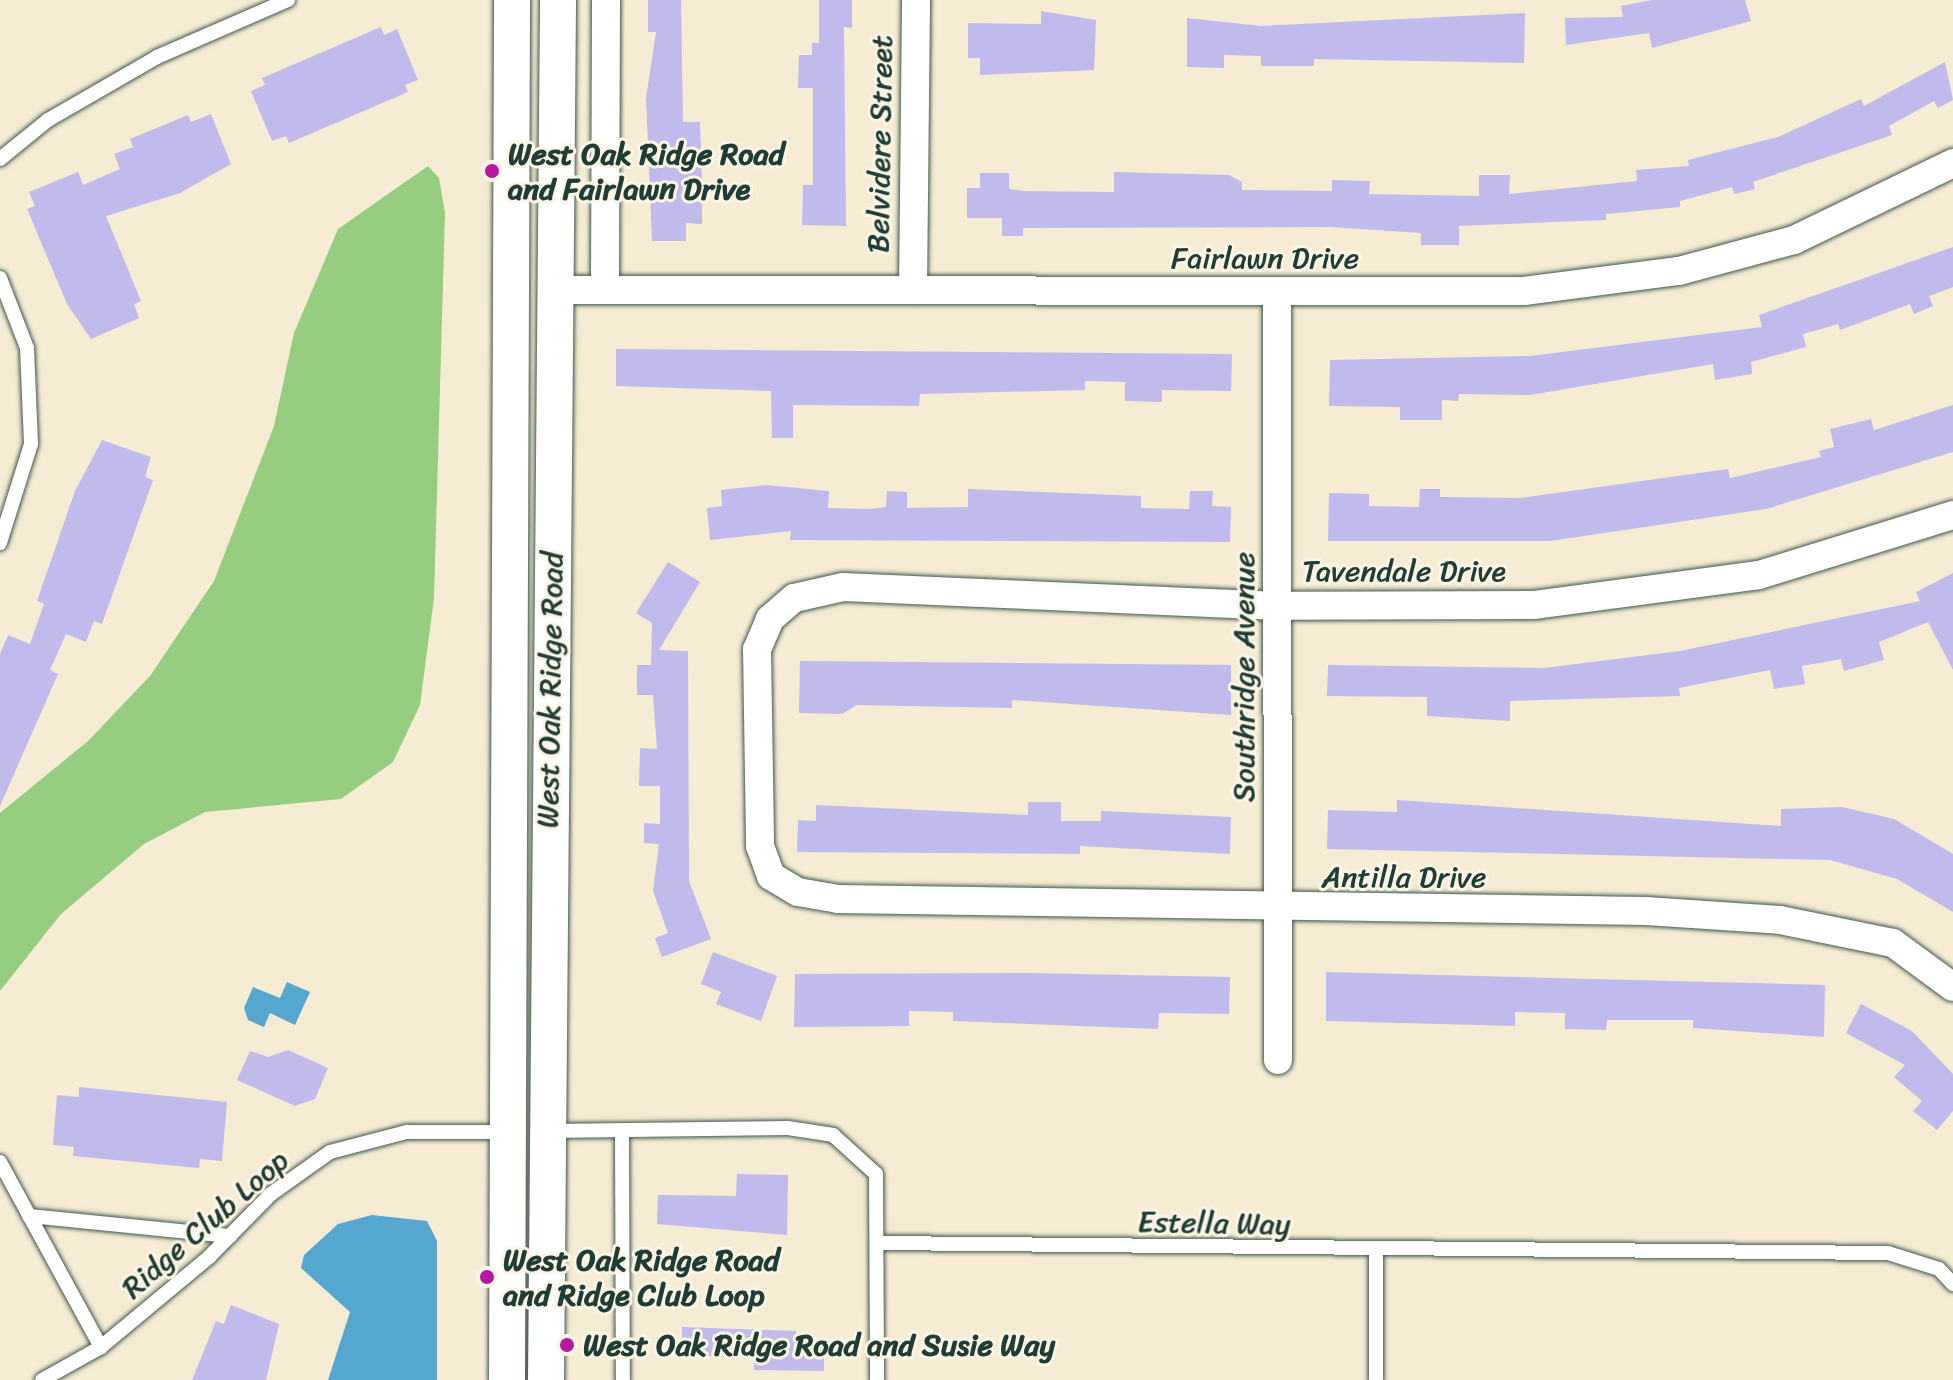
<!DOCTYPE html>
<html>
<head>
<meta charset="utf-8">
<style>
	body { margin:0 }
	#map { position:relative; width:1953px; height:1380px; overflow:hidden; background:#f5ecd3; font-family:Sriracha,sans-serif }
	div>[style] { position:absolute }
	.green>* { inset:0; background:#96ce81 }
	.water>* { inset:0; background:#55a7d0 }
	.building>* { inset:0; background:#c0baed }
	.roads { filter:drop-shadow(0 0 2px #3f574c) drop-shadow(0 0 2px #3f574c) }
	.service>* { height:14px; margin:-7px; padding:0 7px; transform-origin:7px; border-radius:7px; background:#fff }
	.minor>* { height:28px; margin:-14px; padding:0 14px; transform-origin:14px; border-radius:14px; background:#fff }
	.tertiary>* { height:36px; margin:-18px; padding:0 18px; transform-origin:18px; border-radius:18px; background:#fff }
	.dots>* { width:22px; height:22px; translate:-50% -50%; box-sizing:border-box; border:4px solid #fcf5e5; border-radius:50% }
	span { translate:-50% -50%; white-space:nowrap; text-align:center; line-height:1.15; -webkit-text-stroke:6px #fcf5e5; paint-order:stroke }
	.street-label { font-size:30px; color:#1f3d34 }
	.poi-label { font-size:30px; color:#1f3d34; font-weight:700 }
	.left { translate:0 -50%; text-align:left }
</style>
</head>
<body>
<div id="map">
	<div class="green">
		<i style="clip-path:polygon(428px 166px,439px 178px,445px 213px,434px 598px,420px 705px,393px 762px,341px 799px,205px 812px,144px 844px,61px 914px,0 991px,0 813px,88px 741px,150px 676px,214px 581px,274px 426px,294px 333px,338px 229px)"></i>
	</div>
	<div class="water">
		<i style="clip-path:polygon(287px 982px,310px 992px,295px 1025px,270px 1013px,264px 1027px,248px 1020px,244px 1008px,253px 987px,280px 998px)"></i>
		<i style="clip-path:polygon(372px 1215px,427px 1221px,437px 1241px,437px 1380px,328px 1380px,350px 1312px,301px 1268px,304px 1255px,338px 1224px)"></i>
	</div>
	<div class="building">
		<i style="clip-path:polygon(648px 0,681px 0,683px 122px,700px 122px,702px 184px,702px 224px,686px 223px,686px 241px,652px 241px,646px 98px,656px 32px,648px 32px)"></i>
		<i style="clip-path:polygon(819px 0,852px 0,852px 28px,844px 27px,846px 226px,802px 225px,803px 185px,813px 185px,813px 88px,798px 88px,799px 55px,812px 55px,812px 43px,819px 43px)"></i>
		<i style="clip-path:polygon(1652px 0,1745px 0,1751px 21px,1652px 48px,1649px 33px,1566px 45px,1565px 18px,1623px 17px,1621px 6px)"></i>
		<i style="clip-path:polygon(1041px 11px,1096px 20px,1094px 70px,980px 75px,980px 58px,968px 58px,968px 23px,1041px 24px)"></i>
		<i style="clip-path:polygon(1525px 13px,1524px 63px,1314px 59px,1314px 66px,1261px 66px,1261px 56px,1224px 55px,1224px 68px,1187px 67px,1187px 18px,1261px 26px)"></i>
		<i style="clip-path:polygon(381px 27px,384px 35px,397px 29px,418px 80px,405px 85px,408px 92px,289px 143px,286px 136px,272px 141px,251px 91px,265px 85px,262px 78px)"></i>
		<i style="clip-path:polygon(1945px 62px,1953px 100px,1938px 108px,1934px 101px,1889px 126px,1892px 135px,1753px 182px,1755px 189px,1734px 194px,1732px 187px,1680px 201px,1680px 207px,1606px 214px,1606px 220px,1459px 226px,1459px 245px,1421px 245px,1421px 233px,1331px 227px,1023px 228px,1023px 236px,1002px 236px,1002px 218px,967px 218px,967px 188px,980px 188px,980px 173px,1009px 173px,1009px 189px,1023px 191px,1114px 192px,1114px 172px,1229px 175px,1242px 182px,1242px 190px,1332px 191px,1332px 180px,1370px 181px,1369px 194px,1479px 196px,1479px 175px,1510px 175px,1509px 194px,1637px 181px,1636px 170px,1689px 166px,1688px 160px,1778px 137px,1861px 99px,1864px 106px)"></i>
		<i style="clip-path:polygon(211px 114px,231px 164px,180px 193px,106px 216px,141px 301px,134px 304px,139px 318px,91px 339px,67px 304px,27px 209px,35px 206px,29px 192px,78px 172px,83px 185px,120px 169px,114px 154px,133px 147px,130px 139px,188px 115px,191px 122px)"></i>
		<i style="clip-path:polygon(1953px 247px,1953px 287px,1929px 296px,1933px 306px,1914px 314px,1910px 304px,1840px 330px,1838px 324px,1803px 334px,1806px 347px,1751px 362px,1752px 374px,1715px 380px,1713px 364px,1530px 395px,1459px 394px,1458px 401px,1442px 400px,1442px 420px,1400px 420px,1400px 407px,1329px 406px,1330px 360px,1530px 356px,1762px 327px,1759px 315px)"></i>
		<i style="clip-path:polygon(616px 349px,1232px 354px,1231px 391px,1162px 390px,1162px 402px,1125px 401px,1125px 382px,1085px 381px,1085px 390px,920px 394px,919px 406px,793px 405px,793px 438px,772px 438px,771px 391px,616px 386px)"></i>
		<i style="clip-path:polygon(1953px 405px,1953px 452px,1766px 509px,1550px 541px,1328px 541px,1329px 493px,1369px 494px,1369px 506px,1419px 507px,1420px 489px,1440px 489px,1440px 497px,1520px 498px,1728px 469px,1730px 478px,1821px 457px,1819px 451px,1834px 447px,1830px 429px,1871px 419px,1874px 430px)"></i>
		<i style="clip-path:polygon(102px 440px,151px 457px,145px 477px,153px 480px,102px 624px,94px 621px,86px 642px,66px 634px,50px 670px,58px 674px,0 806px,0 654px,8px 635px,30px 644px,44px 604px,37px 601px,75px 491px)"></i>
		<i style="clip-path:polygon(766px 485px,829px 491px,828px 508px,869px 509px,886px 507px,887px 491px,907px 492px,907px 508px,968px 507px,968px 489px,1141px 496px,1141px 508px,1189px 509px,1190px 491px,1213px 491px,1212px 506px,1231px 507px,1230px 542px,790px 540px,791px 531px,710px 540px,707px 508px,722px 506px,721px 490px)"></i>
		<i style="clip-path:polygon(668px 562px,700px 582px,659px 650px,688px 651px,689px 881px,711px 939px,662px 957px,655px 938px,668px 933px,653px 891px,659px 844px,644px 843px,644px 823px,660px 824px,660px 786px,639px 786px,640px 748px,657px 749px,653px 695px,637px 695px,637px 665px,651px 665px,652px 623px,636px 613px)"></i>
		<i style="clip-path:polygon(1953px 573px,1953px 670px,1928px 622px,1879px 642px,1884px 660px,1844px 671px,1841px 659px,1802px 666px,1805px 684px,1774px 689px,1770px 670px,1679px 688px,1680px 696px,1510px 701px,1510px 721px,1427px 716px,1427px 697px,1327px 696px,1328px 665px,1544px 668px,1680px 651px,1920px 601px,1916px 592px)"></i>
		<i style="clip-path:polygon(800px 661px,1231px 665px,1231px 715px,1012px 700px,1012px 708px,857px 705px,842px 714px,799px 713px)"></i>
		<i style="clip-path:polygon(1397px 800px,1781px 826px,1781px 809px,1842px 807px,1894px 819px,1953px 854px,1953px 912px,1897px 879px,1830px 860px,1327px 849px,1328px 810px,1397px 812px)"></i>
		<i style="clip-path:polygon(1028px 802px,1061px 802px,1061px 821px,1101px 821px,1101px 811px,1231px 817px,1230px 854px,1080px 846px,1080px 854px,797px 852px,798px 820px,816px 821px,816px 805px,1028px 815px)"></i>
		<i style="clip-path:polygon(713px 952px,777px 976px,761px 1021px,716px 1004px,721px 992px,701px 984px)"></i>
		<i style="clip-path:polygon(1326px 972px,1825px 985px,1824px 1037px,1693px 1028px,1693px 1020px,1607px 1020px,1606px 1030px,1565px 1029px,1565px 1013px,1515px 1012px,1515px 1026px,1326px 1021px)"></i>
		<i style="clip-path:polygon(1027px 973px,1230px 977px,1229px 1014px,1159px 1013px,1158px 1029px,953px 1021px,953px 1012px,909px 1011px,909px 1026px,794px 1027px,795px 974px)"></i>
		<i style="clip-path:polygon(1861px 1004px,1912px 1031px,1953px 1074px,1953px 1111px,1937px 1130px,1913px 1111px,1922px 1101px,1894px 1077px,1905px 1065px,1846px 1033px)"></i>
		<i style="clip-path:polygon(288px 1050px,328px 1068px,315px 1099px,295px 1106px,237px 1080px,250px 1051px,268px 1057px)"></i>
		<i style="clip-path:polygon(79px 1087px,227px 1102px,222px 1161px,200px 1159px,199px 1168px,73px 1156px,74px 1147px,53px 1145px,57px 1095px,79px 1097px)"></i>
		<i style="clip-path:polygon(737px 1174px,788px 1175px,787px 1235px,657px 1224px,658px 1195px,736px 1196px)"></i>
		<i style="clip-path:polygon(231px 1305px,279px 1324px,266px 1380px,192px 1380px,216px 1321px,224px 1324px)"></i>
		<i style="clip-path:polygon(682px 1327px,796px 1331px,795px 1348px,824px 1349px,824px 1371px,754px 1370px,754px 1357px,682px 1356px)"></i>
	</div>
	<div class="roads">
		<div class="service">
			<i style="left:0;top:159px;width:62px;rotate:-39.1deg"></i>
			<i style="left:48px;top:120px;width:126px;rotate:-30deg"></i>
			<i style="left:157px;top:57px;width:143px;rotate:-23.5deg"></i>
			<i style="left:0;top:278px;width:75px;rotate:68.9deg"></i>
			<i style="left:27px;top:348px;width:96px;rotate:87.6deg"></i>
			<i style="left:31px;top:444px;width:104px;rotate:107.4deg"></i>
			<i style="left:550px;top:1131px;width:238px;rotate:-0.7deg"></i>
			<i style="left:788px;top:1128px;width:46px;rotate:8.8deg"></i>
			<i style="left:833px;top:1135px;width:58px;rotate:42.2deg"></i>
			<i style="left:876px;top:1174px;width:206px;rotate:89.7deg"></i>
			<i style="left:622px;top:1131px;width:249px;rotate:89.8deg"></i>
			<i style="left:0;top:1162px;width:211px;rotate:61.4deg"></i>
			<i style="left:29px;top:1216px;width:202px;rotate:5.7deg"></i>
			<i style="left:880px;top:1243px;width:1008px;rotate:0.57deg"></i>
			<i style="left:1888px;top:1253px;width:53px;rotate:17.4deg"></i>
			<i style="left:1939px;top:1269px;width:21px;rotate:47deg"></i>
			<i style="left:42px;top:1380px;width:68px;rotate:-29.2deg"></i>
			<i style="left:101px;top:1347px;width:141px;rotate:-39.8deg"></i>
			<i style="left:209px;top:1257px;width:88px;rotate:-45.5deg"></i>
			<i style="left:271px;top:1194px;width:72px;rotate:-35.4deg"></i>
			<i style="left:330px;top:1152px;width:80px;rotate:-14.6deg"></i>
			<i style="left:407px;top:1132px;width:100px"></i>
			<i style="left:1376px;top:1380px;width:128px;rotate:-90deg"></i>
		</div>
		<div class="minor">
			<i style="left:605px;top:287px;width:287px;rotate:-89.8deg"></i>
			<i style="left:554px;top:290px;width:970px;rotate:0.06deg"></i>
			<i style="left:1524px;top:291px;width:156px;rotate:-7.4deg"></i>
			<i style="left:1679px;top:271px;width:119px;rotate:-15.1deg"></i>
			<i style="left:1794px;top:240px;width:177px;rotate:-25.8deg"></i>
			<i style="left:913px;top:290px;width:290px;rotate:-89.4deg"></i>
			<i style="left:1277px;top:293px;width:767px;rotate:89.93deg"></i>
			<i style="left:1953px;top:515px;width:203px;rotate:162.8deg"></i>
			<i style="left:1759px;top:575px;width:226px;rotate:172.4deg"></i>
			<i style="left:1535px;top:605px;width:256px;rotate:179.8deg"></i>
			<i style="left:1279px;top:606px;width:436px;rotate:-177.5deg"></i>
			<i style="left:843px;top:587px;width:50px;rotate:167.3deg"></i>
			<i style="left:794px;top:598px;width:32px;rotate:139deg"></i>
			<i style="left:770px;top:619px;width:33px;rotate:113deg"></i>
			<i style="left:757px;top:649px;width:197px;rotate:89.1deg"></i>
			<i style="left:760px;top:846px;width:32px;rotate:70deg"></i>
			<i style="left:771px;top:876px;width:31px;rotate:31deg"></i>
			<i style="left:798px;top:892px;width:41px;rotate:9.9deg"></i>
			<i style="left:838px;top:899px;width:808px;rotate:0.85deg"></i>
			<i style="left:1646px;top:911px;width:134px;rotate:3.8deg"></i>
			<i style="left:1780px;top:920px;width:115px;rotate:11.5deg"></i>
			<i style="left:1893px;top:943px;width:74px;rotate:36.3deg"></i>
		</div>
		<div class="tertiary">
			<i style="left:507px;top:1380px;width:1380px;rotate:-89.79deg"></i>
			<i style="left:546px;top:1380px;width:1380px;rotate:-89.5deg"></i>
		</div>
	</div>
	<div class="dots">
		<i style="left:492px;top:171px;background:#b5179e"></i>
		<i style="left:487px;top:1277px;background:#b5179e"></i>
		<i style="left:567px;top:1345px;background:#b5179e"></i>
	</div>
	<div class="street-label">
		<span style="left:880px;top:144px;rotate:-89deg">Belvidere Street</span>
		<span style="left:1265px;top:258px">Fairlawn Drive</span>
		<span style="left:1404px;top:571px">Tavendale Drive</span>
		<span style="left:1244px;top:677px;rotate:-90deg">Southridge Avenue</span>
		<span style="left:550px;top:690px;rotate:-89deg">West Oak Ridge Road</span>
		<span style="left:1404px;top:877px">Antilla Drive</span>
		<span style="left:1214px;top:1223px;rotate:1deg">Estella Way</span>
		<span style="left:205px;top:1224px;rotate:-41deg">Ridge Club Loop</span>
	</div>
	<div class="poi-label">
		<span class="left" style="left:508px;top:171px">West Oak Ridge Road<br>and Fairlawn Drive</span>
		<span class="left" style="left:503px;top:1277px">West Oak Ridge Road<br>and Ridge Club Loop</span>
		<span class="left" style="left:583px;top:1345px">West Oak Ridge Road and Susie Way</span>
	</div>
</div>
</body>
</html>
